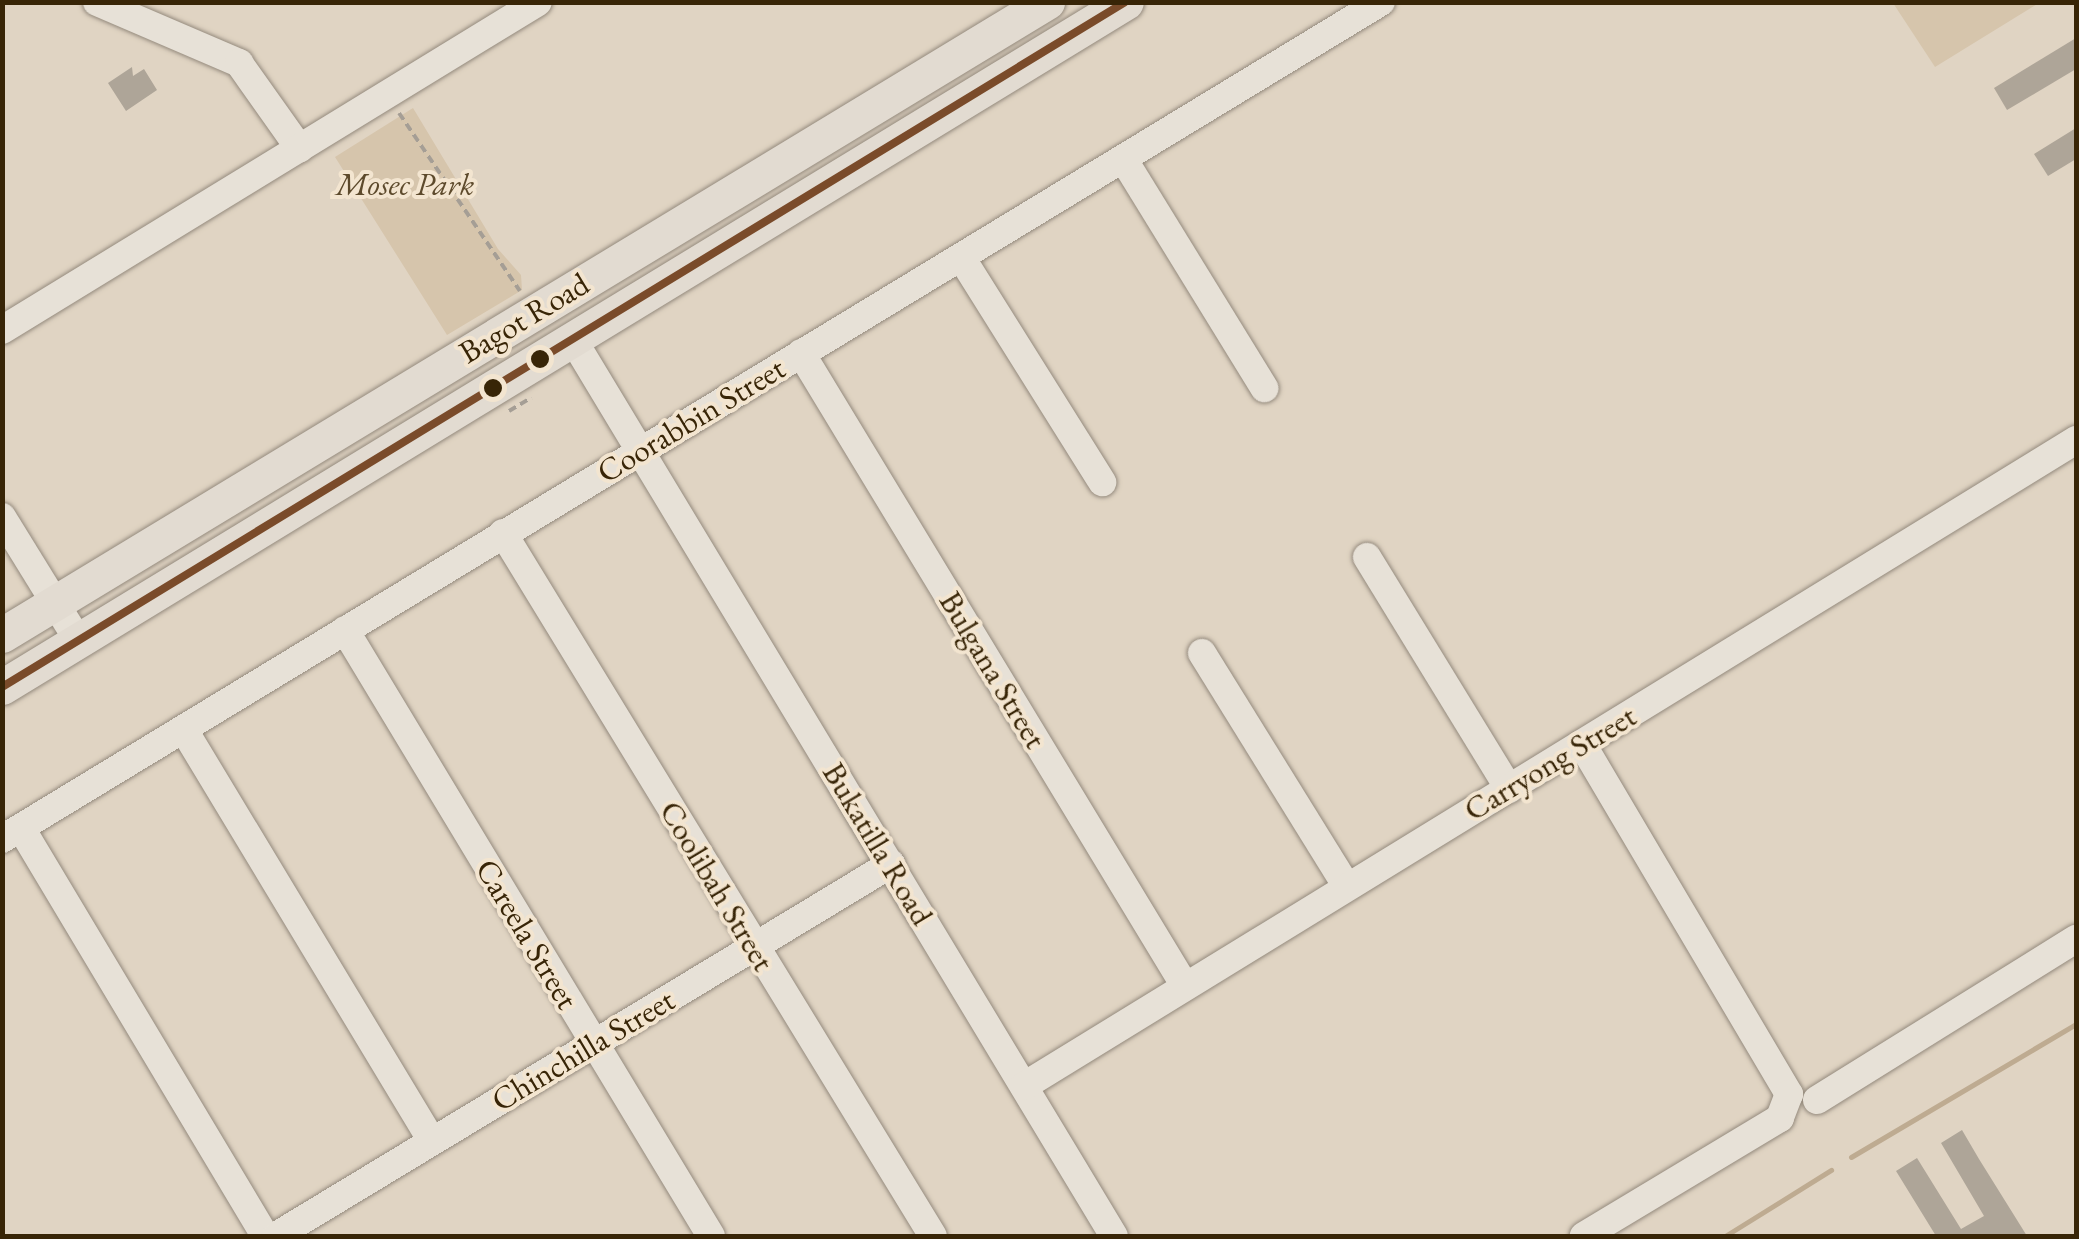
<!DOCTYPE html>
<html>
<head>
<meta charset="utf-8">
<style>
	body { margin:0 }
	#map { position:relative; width:2079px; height:1239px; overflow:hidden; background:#e0d4c3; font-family:"EB Garamond",serif }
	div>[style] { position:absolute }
	.green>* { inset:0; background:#d6c5ac }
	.stream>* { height:5px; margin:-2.5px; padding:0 2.5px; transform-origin:2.5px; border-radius:2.5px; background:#beab91 }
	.building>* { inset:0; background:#aea598 }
	.path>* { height:4px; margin-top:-2px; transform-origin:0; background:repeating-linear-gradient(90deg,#a59e95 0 8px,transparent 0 13px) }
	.roads { filter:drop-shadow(0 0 2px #948a7d) drop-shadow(0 0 2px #948a7d) }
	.minor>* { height:28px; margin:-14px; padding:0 14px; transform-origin:14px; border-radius:14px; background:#e7e1d7 }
	.major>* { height:35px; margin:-17.5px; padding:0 17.5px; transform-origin:17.5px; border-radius:17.5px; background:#e2dbd1 }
	.bus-1>* { height:8px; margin:-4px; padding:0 4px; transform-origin:4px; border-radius:4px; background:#7a4b2a }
	.dots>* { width:28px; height:28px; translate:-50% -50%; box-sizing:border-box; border:5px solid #f3e5d0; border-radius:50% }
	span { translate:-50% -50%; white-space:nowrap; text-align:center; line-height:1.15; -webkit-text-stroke:8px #f3e5d0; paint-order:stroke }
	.park-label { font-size:32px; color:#5d4a2c; font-style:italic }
	.street-label { font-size:32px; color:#382507 }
	.frame { position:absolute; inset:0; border:5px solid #382507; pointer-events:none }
</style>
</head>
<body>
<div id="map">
	<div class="green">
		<i style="clip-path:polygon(1893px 3px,2039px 3px,1935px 67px)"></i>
		<i style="clip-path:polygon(413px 108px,498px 249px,521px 275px,522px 290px,447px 335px,335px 157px)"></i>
	</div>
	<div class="stream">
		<i style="left:1851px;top:1157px;width:261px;rotate:-30.6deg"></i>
		<i style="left:1725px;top:1236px;width:125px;rotate:-31.9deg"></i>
	</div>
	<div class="building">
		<i style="clip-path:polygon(2076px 38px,2076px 69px,2007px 110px,1994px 88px)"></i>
		<i style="clip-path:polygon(132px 67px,133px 76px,144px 69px,157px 90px,126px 111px,108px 83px)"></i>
		<i style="clip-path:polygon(2076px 128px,2076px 159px,2048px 176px,2034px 154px)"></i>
		<i style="clip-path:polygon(1962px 1130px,1979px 1159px,2027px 1236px,1936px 1236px,1896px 1171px,1917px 1158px,1961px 1229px,1984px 1216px,1941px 1143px)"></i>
	</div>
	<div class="path">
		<i style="left:399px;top:113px;width:215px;rotate:55.8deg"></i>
		<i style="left:509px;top:411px;width:26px;rotate:-31deg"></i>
	</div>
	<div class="roads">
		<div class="minor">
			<i style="left:97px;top:2px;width:155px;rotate:23.2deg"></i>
			<i style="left:239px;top:63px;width:105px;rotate:54.7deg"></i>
			<i style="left:1124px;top:160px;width:268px;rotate:58.4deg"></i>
			<i style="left:961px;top:257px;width:266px;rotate:57.9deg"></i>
			<i style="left:2px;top:330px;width:628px;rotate:-31.46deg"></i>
			<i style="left:572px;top:338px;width:1049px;rotate:58.89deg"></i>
			<i style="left:801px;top:353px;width:740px;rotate:58.76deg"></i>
			<i style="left:2px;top:517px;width:145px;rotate:58.3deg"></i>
			<i style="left:503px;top:533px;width:824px;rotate:58.55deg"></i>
			<i style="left:1367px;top:557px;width:272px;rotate:58.5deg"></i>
			<i style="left:345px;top:630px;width:708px;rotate:58.87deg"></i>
			<i style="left:1202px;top:653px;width:275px;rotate:58.2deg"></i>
			<i style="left:184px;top:730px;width:480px;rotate:58.9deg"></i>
			<i style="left:1582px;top:744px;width:407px;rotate:59.4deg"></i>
			<i style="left:1789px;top:1094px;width:26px;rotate:111deg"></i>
			<i style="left:1780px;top:1118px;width:229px;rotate:149deg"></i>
			<i style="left:21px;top:828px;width:475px;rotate:59.1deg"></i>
			<i style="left:2px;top:839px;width:1613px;rotate:-31.26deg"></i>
			<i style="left:1024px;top:1086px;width:1235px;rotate:-31.55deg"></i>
			<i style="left:1817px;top:1100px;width:305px;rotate:-31.9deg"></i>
			<i style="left:276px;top:1236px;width:719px;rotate:-31.17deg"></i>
		</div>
		<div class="major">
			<i style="left:2px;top:635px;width:1222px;rotate:-31.21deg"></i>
			<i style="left:2px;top:687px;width:1316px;rotate:-31.36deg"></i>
		</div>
	</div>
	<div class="bus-1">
		<i style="left:2px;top:687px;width:1315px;rotate:-31.38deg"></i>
	</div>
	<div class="dots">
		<i style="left:540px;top:359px;background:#382507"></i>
		<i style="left:493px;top:388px;background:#382507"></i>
	</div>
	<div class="park-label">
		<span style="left:405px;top:184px">Mosec Park</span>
	</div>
	<div class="street-label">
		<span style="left:524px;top:318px;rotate:-31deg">Bagot Road</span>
		<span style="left:691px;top:420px;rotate:-31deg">Coorabbin Street</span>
		<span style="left:993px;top:670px;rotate:59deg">Bulgana Street</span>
		<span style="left:1550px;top:763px;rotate:-31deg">Carryong Street</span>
		<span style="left:878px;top:844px;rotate:59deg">Bukatilla Road</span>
		<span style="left:717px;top:886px;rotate:59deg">Coolibah Street</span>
		<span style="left:527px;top:934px;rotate:59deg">Careela Street</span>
		<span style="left:583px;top:1050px;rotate:-31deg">Chinchilla Street</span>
	</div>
	<div class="frame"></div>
</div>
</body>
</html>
